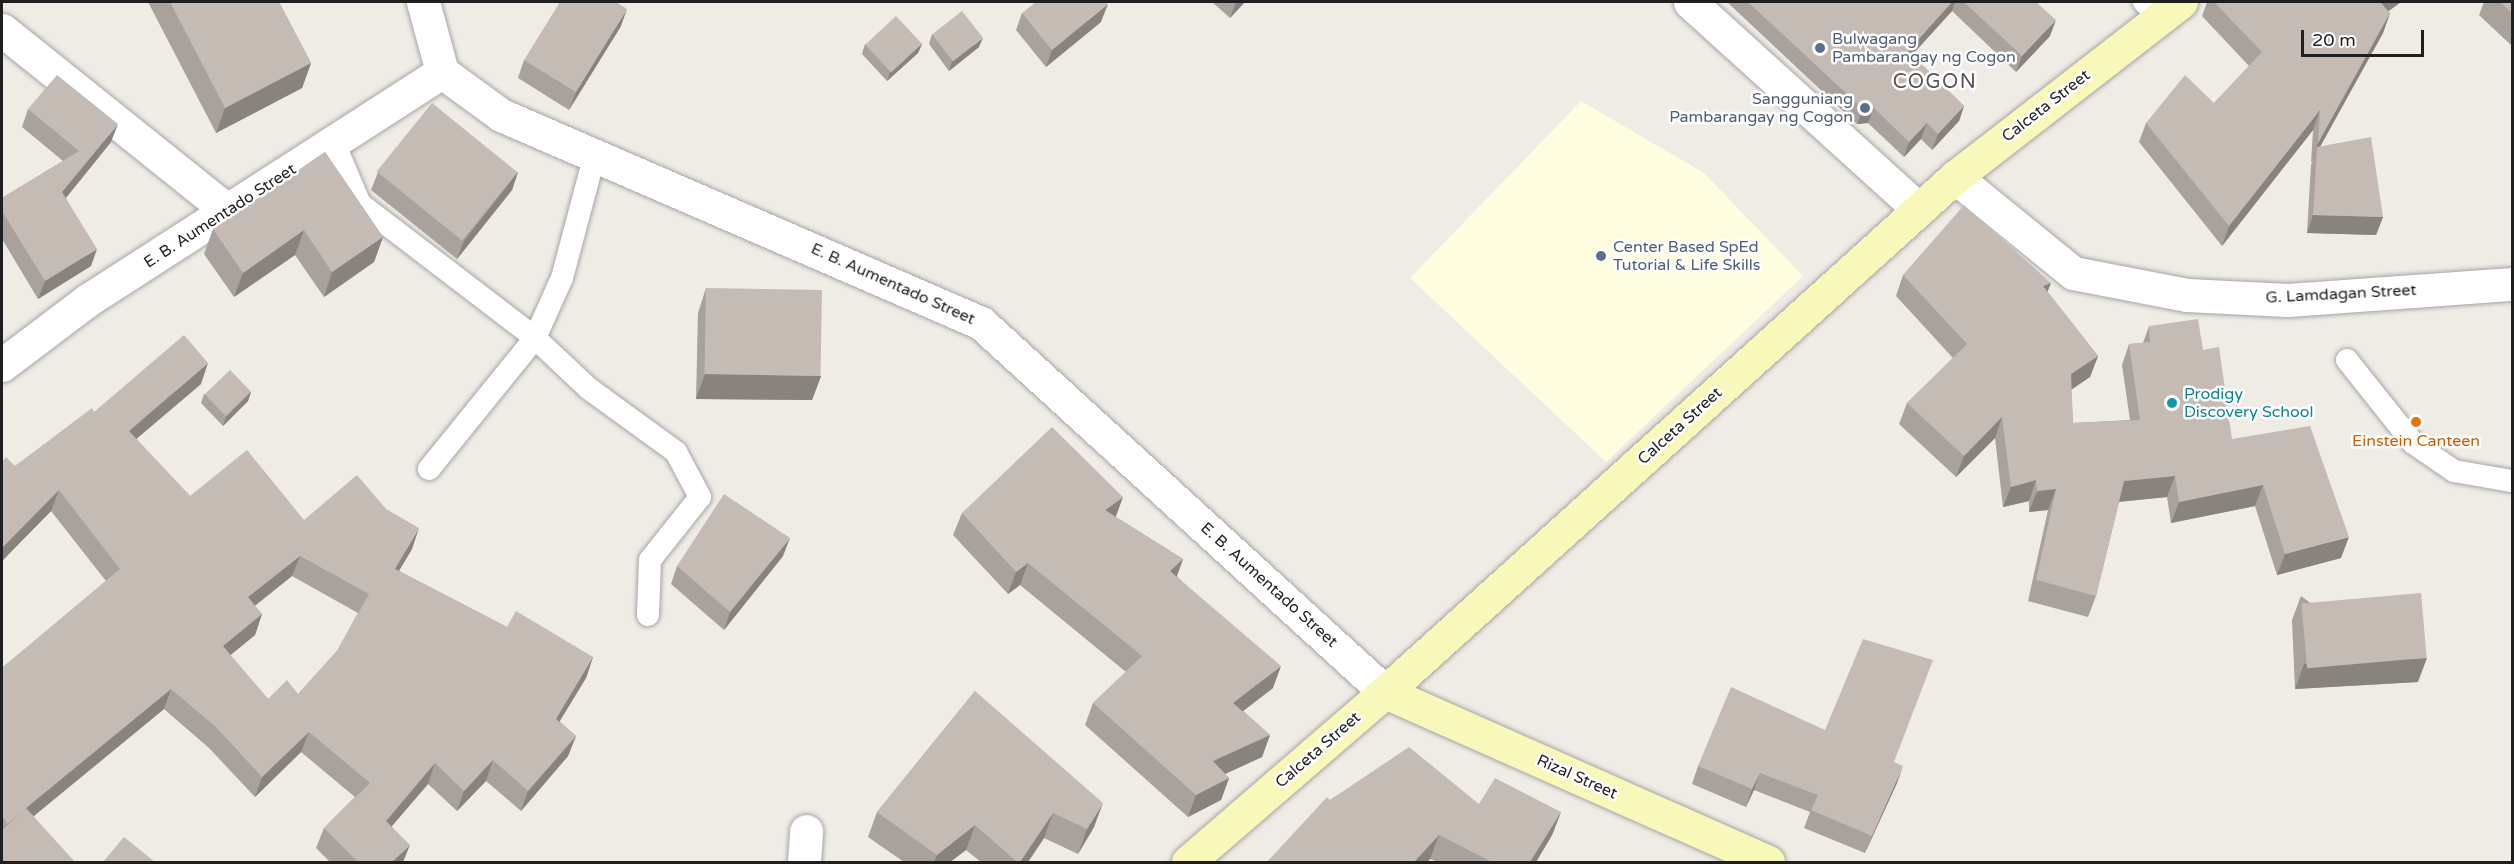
<!DOCTYPE html>
<html>
<head>
<meta charset="utf-8">
<style>
	body { margin:0 }
	#map { position:relative; width:2514px; height:864px; overflow:hidden; background:#efebe5; font-family:"Varela Round",sans-serif }
	div>[style] { position:absolute }
	.education>* { inset:0; background:#fefddf }
	.roads { filter:drop-shadow(0 0 2px #a6a6a6) drop-shadow(0 0 2px #a6a6a6) }
	.lane>* { height:22px; margin:-11px; padding:0 11px; transform-origin:11px; border-radius:11px; background:#fff }
	.street>* { height:33px; margin:-16.5px; padding:0 16.5px; transform-origin:16.5px; border-radius:16.5px; background:#fff }
	.secondary>* { height:33px; margin:-16.5px; padding:0 16.5px; transform-origin:16.5px; border-radius:16.5px; background:#f8f8ba }
	.wall>* { inset:0; background:#a9a19b }
	.shaded-wall>* { inset:0; background:#89837e }
	.building>* { inset:0; background:#c4bbb4; transform-origin:0 0 }
	.dots>* { width:16px; height:16px; translate:-50% -50%; box-sizing:border-box; border:3px solid #fff; border-radius:50% }
	span { translate:-50% -50%; white-space:nowrap; text-align:center; line-height:1.15; -webkit-text-stroke:5px #fff; paint-order:stroke }
	.service-label { font-size:16px; color:#4e5e75 }
	.left { translate:0 -50%; text-align:left }
	.right { translate:-100% -50%; text-align:right }
	.street-label { font-size:16px; color:#1f1f1f }
	.culture-label { font-size:16px; color:#0d838f }
	.food-label { font-size:16px; color:#c56008 }
	.quarter-label { font-size:20px; color:#525252; letter-spacing:1.5px }
	.frame { position:absolute; inset:0; border:3px solid #1f1f1f; pointer-events:none }
	.scale { position:absolute; left:2301px; top:30px; width:123px; height:27px; box-sizing:border-box; border:3px solid #1f1f1f; border-top:0; padding-left:8px; font-size:18px; line-height:21px; white-space:nowrap; color:#1f1f1f; -webkit-text-stroke:4px #fff; paint-order:stroke }
</style>
</head>
<body>
<div id="map">
	<div class="education">
		<i style="clip-path:polygon(1581px 101px,1704px 173px,1803px 276px,1606px 462px,1410px 278px)"></i>
	</div>
	<div class="roads">
		<div class="lane">
			<i style="left:2144px;top:2px;width:23px;rotate:45deg"></i>
			<i style="left:334px;top:143px;width:66px;rotate:66.9deg"></i>
			<i style="left:360px;top:204px;width:220px;rotate:37.4deg"></i>
			<i style="left:535px;top:338px;width:73px;rotate:43.3deg"></i>
			<i style="left:588px;top:388px;width:109px;rotate:36deg"></i>
			<i style="left:676px;top:452px;width:51px;rotate:61.9deg"></i>
			<i style="left:700px;top:497px;width:80px;rotate:128.4deg"></i>
			<i style="left:650px;top:560px;width:55px;rotate:92.1deg"></i>
			<i style="left:2347px;top:360px;width:106px;rotate:51.5deg"></i>
			<i style="left:2413px;top:443px;width:50px;rotate:34.3deg"></i>
			<i style="left:2454px;top:471px;width:59px;rotate:9.8deg"></i>
			<i style="left:429px;top:469px;width:169px;rotate:-51deg"></i>
			<i style="left:535px;top:338px;width:66px;rotate:-65.8deg"></i>
			<i style="left:562px;top:278px;width:128px;rotate:-75.1deg"></i>
		</div>
		<div class="street">
			<i style="left:423px;top:2px;width:73px;rotate:74.8deg"></i>
			<i style="left:442px;top:72px;width:73px;rotate:36.1deg"></i>
			<i style="left:501px;top:115px;width:523px;rotate:23.43deg"></i>
			<i style="left:981px;top:323px;width:547px;rotate:42.41deg"></i>
			<i style="left:1690px;top:2px;width:309px;rotate:42.2deg"></i>
			<i style="left:2px;top:30px;width:290px;rotate:38.7deg"></i>
			<i style="left:1955px;top:177px;width:152px;rotate:39.1deg"></i>
			<i style="left:2073px;top:273px;width:116px;rotate:10.9deg"></i>
			<i style="left:2187px;top:295px;width:101px;rotate:2.8deg"></i>
			<i style="left:2288px;top:300px;width:225px;rotate:-4.1deg"></i>
			<i style="left:2px;top:365px;width:108px;rotate:-37.1deg"></i>
			<i style="left:88px;top:300px;width:421px;rotate:-32.8deg"></i>
			<i style="left:804px;top:862px;width:31px;rotate:-86deg"></i>
		</div>
		<div class="secondary">
			<i style="left:1385px;top:692px;width:419px;rotate:23.9deg"></i>
			<i style="left:1188px;top:862px;width:260px;rotate:-40.8deg"></i>
			<i style="left:1385px;top:692px;width:768px;rotate:-42.1deg"></i>
			<i style="left:1955px;top:177px;width:286px;rotate:-37.8deg"></i>
		</div>
	</div>
	<div class="wall">
		<i style="clip-path:polygon(148px 2px,279px 2px,311px 63px,302px 88px,216px 133px)"></i>
		<i style="clip-path:polygon(1212px 2px,1245px 2px,1230px 18px)"></i>
		<i style="clip-path:polygon(1727px 2px,2036px 2px,2050px 36px,2016px 72px,1952px 11px,1912px 55px,1964px 106px,1959px 121px,1932px 150px,1921px 139px,1904px 157px,1868px 123px,1857px 124px)"></i>
		<i style="clip-path:polygon(2207px 2px,2401px 2px,2388px 11px,2390px 13px,2383px 33px,2320px 147px,2383px 217px,2376px 235px,2307px 233px,2311px 165px,2313px 159px,2311px 163px,2313px 130px,2222px 246px,2139px 142px,2146px 123px,2214px 103px,2249px 66px,2202px 16px)"></i>
		<i style="clip-path:polygon(2484px 2px,2512px 2px,2512px 46px,2479px 15px)"></i>
		<i style="clip-path:polygon(1022px 13px,1101px 22px,1046px 67px,1016px 30px)"></i>
		<i style="clip-path:polygon(621px 26px,569px 110px,518px 78px,524px 60px)"></i>
		<i style="clip-path:polygon(932px 34px,979px 47px,949px 71px,929px 44px)"></i>
		<i style="clip-path:polygon(865px 44px,922px 44px,918px 53px,887px 81px,862px 54px)"></i>
		<i style="clip-path:polygon(28px 109px,111px 142px,66px 198px,91px 266px,38px 299px,2px 239px,2px 198px,63px 161px,22px 127px)"></i>
		<i style="clip-path:polygon(325px 152px,383px 237px,374px 262px,324px 297px,295px 255px,234px 297px,204px 254px,213px 229px)"></i>
		<i style="clip-path:polygon(378px 172px,518px 172px,512px 190px,457px 259px,371px 190px)"></i>
		<i style="clip-path:polygon(1903px 275px,2051px 283px,2047px 291px,2098px 356px,2090px 377px,2071px 390px,2073px 423px,2130px 420px,2122px 365px,2129px 344px,2143px 343px,2149px 326px,2203px 350px,2232px 439px,2341px 558px,2277px 575px,2255px 506px,2171px 523px,2167px 497px,2119px 502px,2096px 596px,2088px 617px,2028px 601px,2048px 510px,2029px 512px,2029px 501px,2003px 507px,1995px 438px,1956px 477px,1899px 424px,1907px 403px,1953px 358px,1896px 296px)"></i>
		<i style="clip-path:polygon(706px 288px,821px 376px,812px 400px,696px 399px,698px 313px)"></i>
		<i style="clip-path:polygon(evenodd,201px 384px,136px 439px,190px 496px,304px 520px,412px 549px,399px 571px,507px 627px,593px 657px,586px 678px,559px 721px,576px 736px,568px 756px,521px 811px,486px 781px,457px 811px,428px 784px,392px 826px,403px 862px,330px 862px,316px 848px,324px 828px,355px 797px,301px 752px,255px 797px,209px 748px,164px 709px,34px 816px,2px 862px,2px 668px,106px 581px,51px 511px,2px 561px,2px 462px,15px 466px,94px 412px,201px 384px,292px 576px,358px 613px,337px 651px,298px 694px,268px 699px,230px 655px,255px 635px,262px 614px,255px 606px,292px 576px)"></i>
		<i style="clip-path:polygon(251px 392px,248px 401px,223px 426px,201px 403px,204px 394px)"></i>
		<i style="clip-path:polygon(962px 513px,1116px 517px,1183px 559px,1177px 576px,1273px 688px,1243px 711px,1270px 735px,1262px 757px,1225px 774px,1229px 778px,1221px 800px,1188px 817px,1085px 725px,1093px 703px,1126px 672px,1020px 585px,1008px 594px,953px 535px)"></i>
		<i style="clip-path:polygon(783px 556px,724px 630px,671px 584px,677px 566px)"></i>
		<i style="clip-path:polygon(2301px 596px,2418px 682px,2295px 689px,2292px 620px)"></i>
		<i style="clip-path:polygon(975px 691px,1094px 827px,1078px 854px,1044px 838px,1028px 862px,981px 862px,966px 850px,950px 862px,904px 862px,868px 837px,877px 812px)"></i>
		<i style="clip-path:polygon(1894px 762px,1897px 783px,1865px 853px,1804px 828px,1810px 812px,1754px 790px,1746px 807px,1692px 784px,1698px 766px)"></i>
		<i style="clip-path:polygon(1330px 800px,1479px 804px,1561px 812px,1552px 835px,1536px 862px,1438px 862px,1430px 859px,1427px 862px,1267px 862px)"></i>
	</div>
	<div class="shaded-wall">
		<i style="clip-path:polygon(1236px 2px,1245px 2px,1230px 18px)"></i>
		<i style="clip-path:polygon(1952px 2px,1955px 2px,1952px 11px,1902px 66px,1908px 51px)"></i>
		<i style="clip-path:polygon(2383px 2px,2401px 2px,2374px 22px,2381px 3px)"></i>
		<i style="clip-path:polygon(1108px 4px,1101px 22px,1046px 67px,1052px 50px)"></i>
		<i style="clip-path:polygon(627px 9px,621px 26px,569px 110px,576px 92px)"></i>
		<i style="clip-path:polygon(2390px 13px,2383px 33px,2317px 152px,2317px 147px,2311px 163px,2318px 143px)"></i>
		<i style="clip-path:polygon(2056px 20px,2050px 36px,2016px 72px,2022px 56px)"></i>
		<i style="clip-path:polygon(983px 38px,979px 47px,949px 71px,952px 62px)"></i>
		<i style="clip-path:polygon(922px 44px,918px 53px,887px 81px,890px 72px)"></i>
		<i style="clip-path:polygon(311px 63px,302px 88px,216px 133px,225px 108px)"></i>
		<i style="clip-path:polygon(1964px 106px,1959px 121px,1932px 150px,1938px 134px)"></i>
		<i style="clip-path:polygon(1874px 108px,1868px 123px,1857px 124px,1863px 109px)"></i>
		<i style="clip-path:polygon(2320px 110px,2313px 130px,2222px 246px,2229px 226px)"></i>
		<i style="clip-path:polygon(1927px 123px,1921px 139px,1904px 157px,1909px 142px)"></i>
		<i style="clip-path:polygon(118px 124px,111px 142px,56px 210px,62px 192px)"></i>
		<i style="clip-path:polygon(518px 172px,512px 190px,457px 259px,464px 241px)"></i>
		<i style="clip-path:polygon(2313px 215px,2383px 217px,2376px 235px,2307px 233px)"></i>
		<i style="clip-path:polygon(304px 230px,295px 255px,234px 297px,243px 273px)"></i>
		<i style="clip-path:polygon(383px 237px,374px 262px,324px 297px,332px 272px)"></i>
		<i style="clip-path:polygon(97px 249px,91px 266px,38px 299px,45px 281px)"></i>
		<i style="clip-path:polygon(2051px 283px,2043px 303px,2043px 286px)"></i>
		<i style="clip-path:polygon(2098px 356px,2090px 377px,2063px 395px,2071px 374px)"></i>
		<i style="clip-path:polygon(208px 363px,201px 384px,121px 452px,129px 431px)"></i>
		<i style="clip-path:polygon(705px 374px,821px 376px,812px 400px,696px 399px)"></i>
		<i style="clip-path:polygon(251px 392px,248px 401px,223px 426px,226px 417px)"></i>
		<i style="clip-path:polygon(2002px 417px,1995px 438px,1956px 477px,1964px 456px)"></i>
		<i style="clip-path:polygon(2175px 476px,2167px 497px,2116px 502px,2124px 481px)"></i>
		<i style="clip-path:polygon(2036px 480px,2029px 501px,2003px 507px,2011px 487px)"></i>
		<i style="clip-path:polygon(2263px 485px,2255px 506px,2171px 523px,2179px 502px)"></i>
		<i style="clip-path:polygon(2056px 489px,2048px 510px,2029px 512px,2037px 491px)"></i>
		<i style="clip-path:polygon(59px 490px,51px 511px,2px 561px,2px 548px)"></i>
		<i style="clip-path:polygon(1123px 497px,1115px 519px,1105px 510px)"></i>
		<i style="clip-path:polygon(419px 528px,412px 549px,388px 589px,395px 569px)"></i>
		<i style="clip-path:polygon(2349px 537px,2341px 558px,2277px 575px,2285px 554px)"></i>
		<i style="clip-path:polygon(790px 538px,783px 556px,724px 630px,730px 612px)"></i>
		<i style="clip-path:polygon(300px 556px,292px 576px,240px 617px,248px 597px)"></i>
		<i style="clip-path:polygon(1183px 559px,1175px 581px,1170px 571px)"></i>
		<i style="clip-path:polygon(1028px 563px,1020px 585px,1008px 594px,1016px 572px)"></i>
		<i style="clip-path:polygon(262px 614px,255px 635px,216px 667px,223px 646px)"></i>
		<i style="clip-path:polygon(593px 657px,586px 678px,549px 739px,556px 719px)"></i>
		<i style="clip-path:polygon(2427px 658px,2418px 682px,2295px 689px,2304px 664px)"></i>
		<i style="clip-path:polygon(1281px 666px,1273px 688px,1225px 725px,1233px 703px)"></i>
		<i style="clip-path:polygon(171px 689px,164px 709px,19px 828px,26px 808px)"></i>
		<i style="clip-path:polygon(309px 732px,301px 752px,255px 797px,262px 777px)"></i>
		<i style="clip-path:polygon(1270px 735px,1262px 757px,1205px 783px,1213px 761px)"></i>
		<i style="clip-path:polygon(576px 736px,568px 756px,521px 811px,528px 791px)"></i>
		<i style="clip-path:polygon(493px 760px,486px 781px,457px 811px,464px 791px)"></i>
		<i style="clip-path:polygon(435px 763px,428px 784px,379px 841px,386px 821px)"></i>
		<i style="clip-path:polygon(1903px 766px,1897px 783px,1865px 853px,1872px 836px)"></i>
		<i style="clip-path:polygon(1760px 773px,1754px 790px,1746px 807px,1752px 789px)"></i>
		<i style="clip-path:polygon(1229px 778px,1221px 800px,1188px 817px,1196px 795px)"></i>
		<i style="clip-path:polygon(1103px 803px,1094px 827px,1078px 854px,1087px 829px)"></i>
		<i style="clip-path:polygon(1561px 812px,1552px 835px,1536px 862px,1530px 862px)"></i>
		<i style="clip-path:polygon(1053px 813px,1044px 838px,1028px 862px,1020px 862px)"></i>
		<i style="clip-path:polygon(975px 825px,966px 850px,950px 862px,934px 862px,937px 855px)"></i>
		<i style="clip-path:polygon(1439px 835px,1430px 859px,1427px 862px,1414px 862px)"></i>
		<i style="clip-path:polygon(410px 845px,403px 862px,392px 862px)"></i>
	</div>
	<div class="building">
		<i style="clip-path:polygon(170px 2px,279px 2px,311px 63px,225px 108px)"></i>
		<i style="clip-path:polygon(560px 2px,616px 2px,627px 9px,576px 92px,524px 60px)"></i>
		<i style="clip-path:polygon(1036px 2px,1106px 2px,1108px 4px,1052px 50px,1022px 13px)"></i>
		<i style="clip-path:polygon(1748px 2px,1952px 2px,1908px 51px,1964px 106px,1938px 134px,1927px 123px,1909px 142px,1874px 108px,1863px 109px)"></i>
		<i style="clip-path:polygon(1964px 2px,2036px 2px,2056px 20px,2022px 56px)"></i>
		<i style="clip-path:polygon(2214px 2px,2383px 2px,2381px 3px,2390px 13px,2318px 143px,2320px 110px,2229px 226px,2146px 123px,2185px 75px,2214px 103px,2262px 52px)"></i>
		<i style="clip-path:polygon(2500px 2px,2512px 2px,2512px 13px)"></i>
		<i style="left:962px;top:11px;width:34px;height:38px;rotate:52deg"></i>
		<i style="left:896px;top:16px;width:38px;height:42px;rotate:47deg"></i>
		<i style="clip-path:polygon(57px 75px,118px 124px,62px 192px,97px 249px,45px 281px,2px 211px,2px 198px,79px 151px,28px 109px)"></i>
		<i style="left:432px;top:103px;width:110px;height:88px;rotate:39deg"></i>
		<i style="clip-path:polygon(2371px 137px,2383px 217px,2313px 215px,2317px 147px)"></i>
		<i style="clip-path:polygon(325px 152px,383px 237px,332px 272px,304px 230px,243px 273px,213px 229px)"></i>
		<i style="clip-path:polygon(1964px 205px,2051px 283px,2043px 286px,2098px 356px,2071px 374px,2073px 423px,2140px 420px,2129px 344px,2150px 342px,2149px 326px,2198px 319px,2203px 350px,2219px 347px,2232px 439px,2310px 426px,2349px 537px,2285px 554px,2263px 485px,2179px 502px,2175px 476px,2124px 481px,2096px 596px,2036px 580px,2056px 489px,2037px 491px,2036px 480px,2011px 487px,2002px 417px,1964px 456px,1907px 403px,1967px 344px,1903px 275px)"></i>
		<i style="left:706px;top:288px;width:116px;height:86px;rotate:1deg"></i>
		<i style="clip-path:polygon(evenodd,184px 335px,208px 363px,129px 431px,190px 496px,247px 450px,304px 520px,357px 475px,386px 509px,419px 528px,395px 569px,507px 627px,516px 611px,593px 657px,556px 719px,576px 736px,528px 791px,493px 760px,464px 791px,435px 763px,386px 821px,410px 845px,392px 862px,358px 862px,324px 828px,370px 783px,309px 732px,262px 777px,216px 727px,171px 689px,26px 808px,75px 862px,2px 862px,2px 830px,24px 810px,7px 824px,2px 816px,2px 668px,120px 569px,59px 490px,2px 548px,2px 462px,6px 457px,15px 466px,92px 408px,94px 412px,184px 335px,300px 556px,369px 594px,337px 651px,298px 694px,287px 680px,268px 699px,223px 646px,262px 614px,248px 597px,300px 556px)"></i>
		<i style="left:230px;top:370px;width:30px;height:35px;rotate:46deg"></i>
		<i style="clip-path:polygon(1052px 427px,1123px 497px,1105px 510px,1183px 559px,1170px 571px,1281px 666px,1233px 703px,1270px 735px,1213px 761px,1229px 778px,1196px 795px,1093px 703px,1142px 656px,1028px 563px,1016px 572px,962px 513px)"></i>
		<i style="clip-path:polygon(724px 494px,790px 538px,730px 612px,677px 566px)"></i>
		<i style="left:2421px;top:593px;width:65px;height:120px;rotate:85deg"></i>
		<i style="clip-path:polygon(1863px 639px,1933px 660px,1894px 762px,1903px 766px,1872px 836px,1811px 810px,1818px 795px,1760px 773px,1752px 789px,1698px 766px,1731px 687px,1825px 730px)"></i>
		<i style="clip-path:polygon(975px 691px,1103px 803px,1087px 829px,1053px 813px,1020px 862px,1017px 862px,975px 825px,937px 855px,877px 812px)"></i>
		<i style="clip-path:polygon(1409px 747px,1479px 804px,1495px 778px,1561px 812px,1530px 862px,1492px 862px,1439px 835px,1414px 862px,1267px 862px,1327px 797px,1330px 800px)"></i>
		<i style="clip-path:polygon(124px 837px,155px 862px,103px 862px)"></i>
	</div>
	<div class="dots">
		<i style="left:1820px;top:48px;background:#5c6f8a"></i>
		<i style="left:1865px;top:108px;background:#5c6f8a"></i>
		<i style="left:1601px;top:256px;background:#5c6f8a"></i>
		<i style="left:2172px;top:403px;background:#0f9aa8"></i>
		<i style="left:2416px;top:422px;background:#e8710a"></i>
	</div>
	<div class="service-label">
		<span class="left" style="left:1832px;top:48px">Bulwagang<br>Pambarangay ng Cogon</span>
		<span class="right" style="left:1853px;top:108px">Sangguniang<br>Pambarangay ng Cogon</span>
		<span class="left" style="left:1613px;top:256px">Center Based SpEd<br>Tutorial &amp; Life Skills</span>
	</div>
	<div class="street-label">
		<span style="left:2046px;top:106px;rotate:-38deg">Calceta Street</span>
		<span style="left:220px;top:216px;rotate:-33deg">E. B. Aumentado Street</span>
		<span style="left:893px;top:284px;rotate:24deg">E. B. Aumentado Street</span>
		<span style="left:2341px;top:294px;rotate:-3deg">G. Lamdagan Street</span>
		<span style="left:1680px;top:426px;rotate:-42deg">Calceta Street</span>
		<span style="left:1269px;top:585px;rotate:42deg">E. B. Aumentado Street</span>
		<span style="left:1318px;top:750px;rotate:-41deg">Calceta Street</span>
		<span style="left:1577px;top:777px;rotate:24deg">Rizal Street</span>
	</div>
	<div class="culture-label">
		<span class="left" style="left:2184px;top:403px">Prodigy<br>Discovery School</span>
	</div>
	<div class="food-label">
		<span style="left:2416px;top:441px">Einstein Canteen</span>
	</div>
	<div class="quarter-label">
		<span style="left:1935px;top:82px">COGON</span>
	</div>
	<div class="frame"></div>
	<div class="scale">20 m</div>
</div>
</body>
</html>
